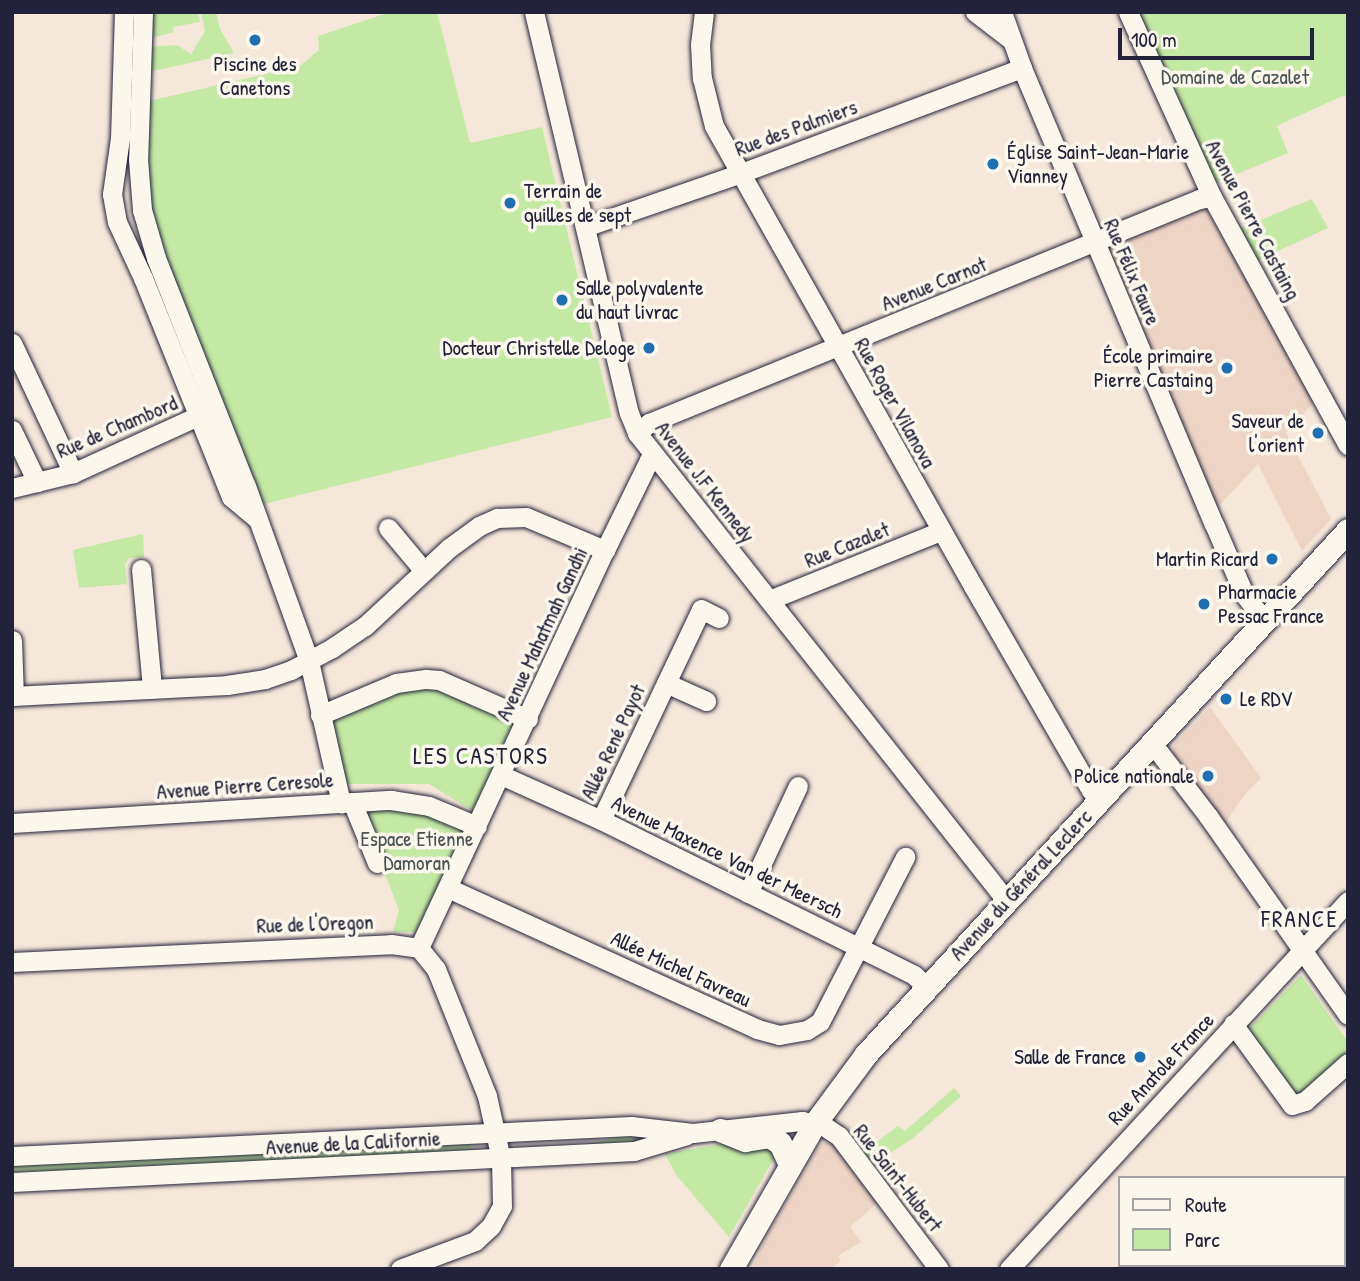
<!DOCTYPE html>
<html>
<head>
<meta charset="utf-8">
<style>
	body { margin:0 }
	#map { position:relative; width:1360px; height:1281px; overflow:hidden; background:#f5e7da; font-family:"Patrick Hand",sans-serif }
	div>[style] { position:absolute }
	.built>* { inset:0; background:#eed4c5 }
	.green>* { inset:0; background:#c4e9a4; transform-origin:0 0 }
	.roads { filter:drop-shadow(0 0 2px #22223b) drop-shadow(0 0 2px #22223b) }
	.minor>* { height:19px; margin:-9.5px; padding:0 9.5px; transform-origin:9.5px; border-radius:9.5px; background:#fbf7ec }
	.major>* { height:23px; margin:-11.5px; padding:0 11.5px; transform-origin:11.5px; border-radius:11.5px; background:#fbf7ec }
	.dots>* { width:19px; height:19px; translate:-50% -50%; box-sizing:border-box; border:4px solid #fbf7ec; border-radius:50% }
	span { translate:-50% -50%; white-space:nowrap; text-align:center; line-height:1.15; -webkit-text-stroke:7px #fbf7ec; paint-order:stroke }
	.poi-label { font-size:21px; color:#22223b }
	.left { translate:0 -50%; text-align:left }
	.right { translate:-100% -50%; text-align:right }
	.park-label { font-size:21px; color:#4a5455 }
	.street-label { font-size:21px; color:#22223b }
	.neighbourhood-label { font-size:23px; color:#22223b; letter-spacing:2px }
	.frame { position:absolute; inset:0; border:14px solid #22223b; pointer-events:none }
	.legend { position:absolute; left:1118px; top:1176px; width:228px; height:91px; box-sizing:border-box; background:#fbf7ec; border:2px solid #a4a2a5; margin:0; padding:9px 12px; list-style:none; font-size:21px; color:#22223b }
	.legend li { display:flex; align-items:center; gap:14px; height:35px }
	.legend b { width:35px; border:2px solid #a4a2a5 }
	.scale { position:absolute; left:1118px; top:28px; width:196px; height:32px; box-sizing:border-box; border:4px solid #22223b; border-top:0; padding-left:9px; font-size:21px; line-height:24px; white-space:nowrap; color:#22223b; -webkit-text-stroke:5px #fbf7ec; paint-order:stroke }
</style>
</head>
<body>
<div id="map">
	<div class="built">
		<i style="clip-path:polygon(1206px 208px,1314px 402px,1286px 433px,1331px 519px,1302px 551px,1258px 464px,1217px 508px,1108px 247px)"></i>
		<i style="clip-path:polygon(1210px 707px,1261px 778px,1245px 794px,1224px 825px,1173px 753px,1174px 744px)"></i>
		<i style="clip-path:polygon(824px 1143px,831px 1143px,837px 1148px,877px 1203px,850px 1227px,861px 1242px,838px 1256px,841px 1261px,830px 1269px,752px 1269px,767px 1236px,818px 1148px)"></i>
	</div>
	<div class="green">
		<i style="clip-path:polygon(152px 12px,198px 12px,200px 22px,173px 27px,174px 32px,151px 38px)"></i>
		<i style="clip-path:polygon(201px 12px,216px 12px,220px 29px,234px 53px,149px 72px,150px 47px,177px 45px,191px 54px,205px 31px)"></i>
		<i style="clip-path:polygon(390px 12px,437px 12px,470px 143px,542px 127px,612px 417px,260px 505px,168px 267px,146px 195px,149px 101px,300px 66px,319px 50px,318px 36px)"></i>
		<i style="clip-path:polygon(1138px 12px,1348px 12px,1348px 101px,1344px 95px,1277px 126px,1288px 153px,1213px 184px)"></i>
		<i style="clip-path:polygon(1312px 199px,1328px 228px,1256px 261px,1238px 229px)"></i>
		<i style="clip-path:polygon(143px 534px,144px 557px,129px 558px,125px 564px,127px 584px,79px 588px,73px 550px)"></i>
		<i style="clip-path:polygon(439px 683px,521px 718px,476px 813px,429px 784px,345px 784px,326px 714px,396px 687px)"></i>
		<i style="clip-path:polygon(382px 809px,422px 814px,466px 830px,419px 932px,393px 932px,399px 910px,361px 811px)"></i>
		<i style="clip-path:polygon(1301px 975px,1348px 1042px,1348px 1056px,1294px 1101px,1246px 1032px)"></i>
		<i style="clip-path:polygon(954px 1088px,961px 1096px,912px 1139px,872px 1165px,863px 1152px,898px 1126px,905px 1131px)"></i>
		<i style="left:636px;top:1133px;width:9px;height:94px;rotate:77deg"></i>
		<i style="clip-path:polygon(471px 1141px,472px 1151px,12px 1177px,12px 1160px)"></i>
		<i style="clip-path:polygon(725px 1143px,766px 1145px,777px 1153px,729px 1237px,677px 1176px,665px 1154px)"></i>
	</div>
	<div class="roads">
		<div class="minor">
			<i style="left:124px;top:12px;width:126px;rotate:91.8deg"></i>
			<i style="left:120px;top:138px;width:57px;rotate:98.1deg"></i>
			<i style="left:112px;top:194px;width:28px;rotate:80deg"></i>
			<i style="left:117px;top:222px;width:62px;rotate:65.1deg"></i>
			<i style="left:143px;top:278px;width:236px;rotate:68.1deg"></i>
			<i style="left:231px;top:497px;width:33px;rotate:40deg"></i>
			<i style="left:143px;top:12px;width:147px;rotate:91.9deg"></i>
			<i style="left:138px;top:159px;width:51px;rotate:85.5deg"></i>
			<i style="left:142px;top:210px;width:50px;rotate:73.7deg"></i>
			<i style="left:156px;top:258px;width:245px;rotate:68.5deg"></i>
			<i style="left:246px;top:486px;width:186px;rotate:70.2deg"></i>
			<i style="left:309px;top:661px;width:146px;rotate:77.3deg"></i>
			<i style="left:534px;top:12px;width:412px;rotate:76.7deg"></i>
			<i style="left:629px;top:413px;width:22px;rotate:68deg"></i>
			<i style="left:637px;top:433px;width:595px;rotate:51.69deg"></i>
			<i style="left:704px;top:12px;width:32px;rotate:97deg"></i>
			<i style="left:700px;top:44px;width:34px;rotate:87deg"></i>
			<i style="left:702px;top:78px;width:49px;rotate:76deg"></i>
			<i style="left:714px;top:126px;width:528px;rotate:60.62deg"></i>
			<i style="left:973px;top:586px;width:236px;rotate:60deg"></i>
			<i style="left:1091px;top:790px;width:13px;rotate:51deg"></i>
			<i style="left:975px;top:12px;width:43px;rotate:37.4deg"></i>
			<i style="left:1002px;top:12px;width:59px;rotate:70.3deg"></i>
			<i style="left:1022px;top:68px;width:495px;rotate:67.2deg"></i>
			<i style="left:1214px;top:524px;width:76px;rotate:66.8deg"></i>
			<i style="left:1244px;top:594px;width:34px;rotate:53deg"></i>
			<i style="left:1128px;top:12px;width:203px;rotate:65.6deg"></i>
			<i style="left:1212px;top:197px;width:283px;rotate:61.3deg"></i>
			<i style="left:585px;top:227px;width:165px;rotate:-19.1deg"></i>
			<i style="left:741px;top:173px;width:300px;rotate:-20.5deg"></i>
			<i style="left:12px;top:343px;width:144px;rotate:64.9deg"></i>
			<i style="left:12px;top:430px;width:58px;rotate:64.3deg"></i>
			<i style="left:637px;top:433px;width:16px;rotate:-40deg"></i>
			<i style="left:649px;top:423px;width:594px;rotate:-22.16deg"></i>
			<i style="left:1199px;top:199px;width:13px;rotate:-9deg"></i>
			<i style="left:12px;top:488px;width:63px;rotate:-13.8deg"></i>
			<i style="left:73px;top:473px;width:149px;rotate:-24.5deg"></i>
			<i style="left:388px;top:528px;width:56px;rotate:50.1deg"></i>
			<i style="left:141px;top:569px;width:120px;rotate:84.7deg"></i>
			<i style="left:769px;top:600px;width:185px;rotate:-21.9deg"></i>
			<i style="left:12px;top:640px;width:56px;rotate:88deg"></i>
			<i style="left:666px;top:683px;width:44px;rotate:24.2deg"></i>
			<i style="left:12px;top:696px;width:215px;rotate:-2.9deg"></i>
			<i style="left:227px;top:685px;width:38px;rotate:-9deg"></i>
			<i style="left:265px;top:679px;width:28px;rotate:-19deg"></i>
			<i style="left:291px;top:670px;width:47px;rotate:-28.2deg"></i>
			<i style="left:332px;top:648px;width:40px;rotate:-34deg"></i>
			<i style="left:365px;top:626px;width:115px;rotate:-42.9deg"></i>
			<i style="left:449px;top:548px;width:37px;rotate:-36deg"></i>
			<i style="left:479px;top:526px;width:20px;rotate:-24deg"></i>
			<i style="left:497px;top:518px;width:29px;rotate:-2deg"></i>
			<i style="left:526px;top:517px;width:86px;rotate:22.7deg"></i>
			<i style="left:320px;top:715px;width:82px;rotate:-22.8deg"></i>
			<i style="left:396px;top:683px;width:30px;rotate:-8deg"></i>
			<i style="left:426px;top:679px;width:13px;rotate:4deg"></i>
			<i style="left:439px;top:680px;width:97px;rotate:23.7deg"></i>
			<i style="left:1152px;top:743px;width:92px;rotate:52.5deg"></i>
			<i style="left:1208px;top:816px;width:243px;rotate:54.9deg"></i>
			<i style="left:501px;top:775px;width:110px;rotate:24.2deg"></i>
			<i style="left:601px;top:820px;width:289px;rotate:26.3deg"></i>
			<i style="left:860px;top:948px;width:60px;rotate:26.6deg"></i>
			<i style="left:914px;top:975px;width:18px;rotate:43deg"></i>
			<i style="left:352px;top:802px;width:66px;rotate:67.7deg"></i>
			<i style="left:601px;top:820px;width:233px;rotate:-64.6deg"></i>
			<i style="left:701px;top:609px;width:20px;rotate:27deg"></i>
			<i style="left:12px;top:823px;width:380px;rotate:-3.5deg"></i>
			<i style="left:391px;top:800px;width:38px;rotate:9deg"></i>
			<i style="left:429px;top:806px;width:52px;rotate:22.6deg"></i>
			<i style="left:448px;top:888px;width:340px;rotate:24.5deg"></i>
			<i style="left:757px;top:1029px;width:23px;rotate:15deg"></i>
			<i style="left:779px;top:1035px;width:28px;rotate:-10deg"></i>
			<i style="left:807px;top:1030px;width:15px;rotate:-32deg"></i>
			<i style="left:820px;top:1022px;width:186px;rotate:-62.7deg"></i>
			<i style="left:748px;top:893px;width:118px;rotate:-65deg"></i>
			<i style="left:419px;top:948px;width:439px;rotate:-65deg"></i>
			<i style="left:605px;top:550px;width:100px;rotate:-63.9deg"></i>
			<i style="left:649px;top:460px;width:7px;rotate:-45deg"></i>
			<i style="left:12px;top:962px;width:379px;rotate:-2.7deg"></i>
			<i style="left:391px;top:944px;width:28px;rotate:8deg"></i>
			<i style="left:419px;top:948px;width:27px;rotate:51deg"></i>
			<i style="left:436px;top:969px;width:137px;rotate:68.1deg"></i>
			<i style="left:487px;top:1096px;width:65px;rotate:77.5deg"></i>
			<i style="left:501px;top:1159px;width:47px;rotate:88.8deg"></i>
			<i style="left:502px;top:1206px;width:23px;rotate:119deg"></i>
			<i style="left:491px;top:1226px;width:22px;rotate:137deg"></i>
			<i style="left:475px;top:1241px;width:80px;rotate:159.5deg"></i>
			<i style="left:1233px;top:1024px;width:100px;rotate:53.9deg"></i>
			<i style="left:1292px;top:1105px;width:14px;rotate:-17deg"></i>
			<i style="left:1305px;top:1101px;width:57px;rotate:-41.5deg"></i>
			<i style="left:12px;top:1156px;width:620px;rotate:-2.77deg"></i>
			<i style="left:631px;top:1126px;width:62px;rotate:6.4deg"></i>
			<i style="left:693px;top:1133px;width:110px;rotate:-6.3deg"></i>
			<i style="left:802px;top:1121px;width:23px;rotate:13deg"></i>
			<i style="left:824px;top:1126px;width:18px;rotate:34deg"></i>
			<i style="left:839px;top:1136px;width:166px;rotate:53.1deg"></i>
			<i style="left:12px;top:1182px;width:623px;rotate:-2.85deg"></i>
			<i style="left:634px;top:1151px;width:55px;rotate:-16.8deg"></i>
			<i style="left:1009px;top:1269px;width:500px;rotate:-47.35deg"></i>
		</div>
		<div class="major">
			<i style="left:720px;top:1130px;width:27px;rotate:22deg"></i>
			<i style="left:745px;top:1140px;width:24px;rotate:-9deg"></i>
			<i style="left:769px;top:1136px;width:13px;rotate:32deg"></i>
			<i style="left:780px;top:1143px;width:23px;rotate:65deg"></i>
			<i style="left:731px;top:1269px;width:168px;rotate:-60.1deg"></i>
			<i style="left:815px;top:1123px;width:86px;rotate:-53.5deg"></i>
			<i style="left:866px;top:1054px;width:712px;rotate:-47.39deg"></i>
		</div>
	</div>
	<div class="dots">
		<i style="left:255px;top:40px;background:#1f6fb2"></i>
		<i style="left:993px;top:164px;background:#1f6fb2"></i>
		<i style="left:510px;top:203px;background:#1f6fb2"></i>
		<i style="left:562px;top:300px;background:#1f6fb2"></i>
		<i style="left:649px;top:348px;background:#1f6fb2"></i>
		<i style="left:1227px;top:368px;background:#1f6fb2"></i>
		<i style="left:1318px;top:433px;background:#1f6fb2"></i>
		<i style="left:1272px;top:559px;background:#1f6fb2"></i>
		<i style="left:1204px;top:604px;background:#1f6fb2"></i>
		<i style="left:1226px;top:699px;background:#1f6fb2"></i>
		<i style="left:1208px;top:776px;background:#1f6fb2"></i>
		<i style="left:1140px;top:1057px;background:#1f6fb2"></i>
	</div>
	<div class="poi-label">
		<span style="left:255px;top:76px">Piscine des<br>Canetons</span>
		<span class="left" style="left:1007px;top:164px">Église Saint-Jean-Marie<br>Vianney</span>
		<span class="left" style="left:524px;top:203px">Terrain de<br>quilles de sept</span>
		<span class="left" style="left:576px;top:300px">Salle polyvalente<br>du haut livrac</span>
		<span class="right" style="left:635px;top:348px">Docteur Christelle Deloge</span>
		<span class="right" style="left:1213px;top:368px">École primaire<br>Pierre Castaing</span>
		<span class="right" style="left:1304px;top:433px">Saveur de<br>l'orient</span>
		<span class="right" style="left:1258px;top:559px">Martin Ricard</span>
		<span class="left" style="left:1218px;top:604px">Pharmacie<br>Pessac France</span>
		<span class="left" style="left:1240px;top:699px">Le RDV</span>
		<span class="right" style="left:1194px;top:776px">Police nationale</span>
		<span class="right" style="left:1126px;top:1057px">Salle de France</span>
	</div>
	<div class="park-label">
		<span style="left:1235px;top:77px">Domaine de Cazalet</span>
		<span style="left:417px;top:851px">Espace Etienne<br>Damoran</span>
	</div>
	<div class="street-label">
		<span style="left:796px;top:128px;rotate:-20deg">Rue des Palmiers</span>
		<span style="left:1253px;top:220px;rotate:62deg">Avenue Pierre Castaing</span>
		<span style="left:1132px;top:272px;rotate:67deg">Rue Félix Faure</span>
		<span style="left:934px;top:284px;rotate:-22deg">Avenue Carnot</span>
		<span style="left:895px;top:403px;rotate:61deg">Rue Roger Vilanova</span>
		<span style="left:117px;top:427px;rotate:-23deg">Rue de Chambord</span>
		<span style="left:705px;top:482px;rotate:52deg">Avenue J.F Kennedy</span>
		<span style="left:847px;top:545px;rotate:-22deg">Rue Cazalet</span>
		<span style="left:542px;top:634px;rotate:-65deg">Avenue Mahatmah Gandhi</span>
		<span style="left:613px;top:742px;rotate:-65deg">Allée René Payot</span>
		<span style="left:245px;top:786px;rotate:-4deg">Avenue Pierre Ceresole</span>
		<span style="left:727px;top:857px;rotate:26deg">Avenue Maxence Van der Meersch</span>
		<span style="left:1021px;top:885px;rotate:-47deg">Avenue du Général Leclerc</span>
		<span style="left:315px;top:924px;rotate:-2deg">Rue de l'Oregon</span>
		<span style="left:681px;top:969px;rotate:25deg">Allée Michel Favreau</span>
		<span style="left:1161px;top:1069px;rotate:-47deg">Rue Anatole France</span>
		<span style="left:353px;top:1143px;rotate:-3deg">Avenue de la Californie</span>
		<span style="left:898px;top:1178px;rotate:52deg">Rue Saint-Hubert</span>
	</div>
	<div class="neighbourhood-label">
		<span style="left:481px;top:756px">LES CASTORS</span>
		<span style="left:1300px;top:919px">FRANCE</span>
	</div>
	<div class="frame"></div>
	<ul class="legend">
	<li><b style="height:9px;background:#fbf7ec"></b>Route</li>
	<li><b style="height:19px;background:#c4e9a4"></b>Parc</li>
	</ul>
	<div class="scale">100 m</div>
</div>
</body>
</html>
